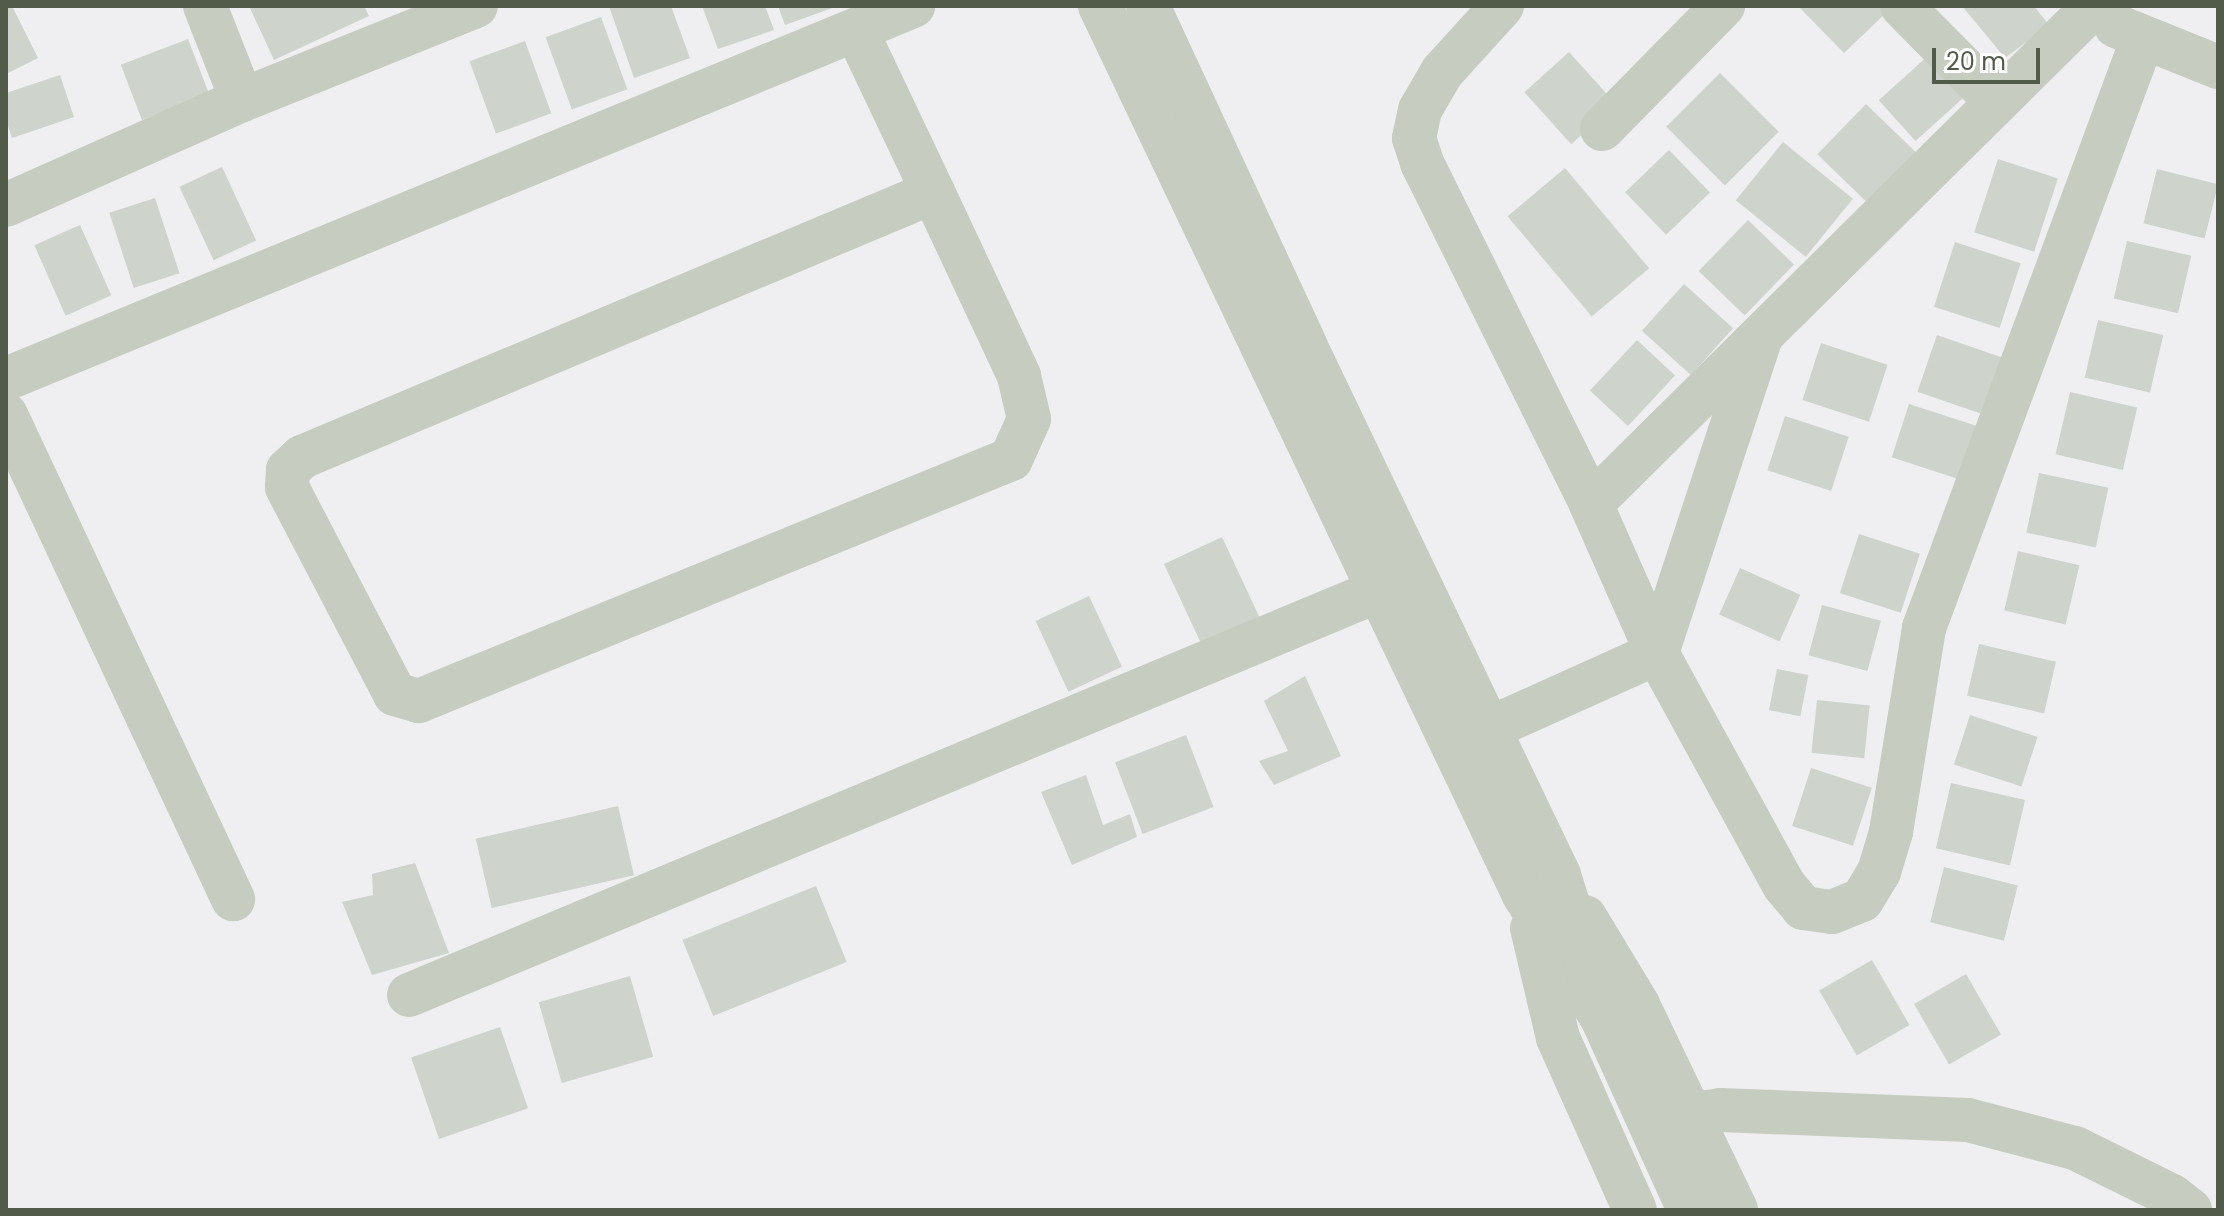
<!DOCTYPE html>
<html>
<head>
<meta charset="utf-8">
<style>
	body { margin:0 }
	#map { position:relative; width:2224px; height:1216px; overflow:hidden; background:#efeff1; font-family:Poppins,sans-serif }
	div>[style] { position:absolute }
	.building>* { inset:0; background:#ced3cc; transform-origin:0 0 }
	.minor>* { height:44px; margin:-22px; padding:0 22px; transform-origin:22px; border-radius:22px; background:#c6ccbf }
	span { translate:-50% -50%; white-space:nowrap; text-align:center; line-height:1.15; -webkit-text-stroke:8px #fff; paint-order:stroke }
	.frame { position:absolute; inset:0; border:8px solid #525a49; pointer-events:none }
	.scale { position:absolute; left:1932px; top:48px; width:108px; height:36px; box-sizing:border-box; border:4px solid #525a49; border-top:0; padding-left:10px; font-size:24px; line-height:28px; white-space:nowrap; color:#525a49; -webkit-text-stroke:6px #fff; paint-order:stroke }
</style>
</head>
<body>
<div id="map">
	<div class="building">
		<i style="clip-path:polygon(6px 6px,12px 6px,38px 58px,6px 74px)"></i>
		<i style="clip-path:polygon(249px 6px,364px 6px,369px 16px,274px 60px)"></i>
		<i style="clip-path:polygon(609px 6px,671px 6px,690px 58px,634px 78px)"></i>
		<i style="clip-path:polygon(702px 6px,765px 6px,774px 30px,718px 49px)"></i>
		<i style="clip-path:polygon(778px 6px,838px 6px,785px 25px)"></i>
		<i style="clip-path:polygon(1798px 6px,1880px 6px,1887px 12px,1844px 53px)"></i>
		<i style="clip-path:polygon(1962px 6px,2034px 6px,2049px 25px,2005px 58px)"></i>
		<i style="left:601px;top:17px;width:77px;height:59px;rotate:70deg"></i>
		<i style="left:188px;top:39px;width:59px;height:72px;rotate:69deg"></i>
		<i style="left:525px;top:41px;width:77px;height:59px;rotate:70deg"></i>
		<i style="left:1569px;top:52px;width:70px;height:60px;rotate:48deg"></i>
		<i style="left:1930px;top:54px;width:55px;height:69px;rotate:48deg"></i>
		<i style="left:1720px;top:73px;width:83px;height:76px;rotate:45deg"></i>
		<i style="clip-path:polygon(60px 75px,74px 117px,12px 138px,6px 120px,6px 93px)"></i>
		<i style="left:1866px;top:104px;width:70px;height:70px;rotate:44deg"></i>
		<i style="left:1783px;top:142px;width:90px;height:75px;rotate:39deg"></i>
		<i style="left:1669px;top:150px;width:59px;height:61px;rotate:46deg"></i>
		<i style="left:1998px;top:159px;width:63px;height:77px;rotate:18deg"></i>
		<i style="left:222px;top:167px;width:81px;height:47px;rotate:65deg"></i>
		<i style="left:1565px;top:168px;width:131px;height:75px;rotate:50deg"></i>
		<i style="left:2157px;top:169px;width:63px;height:56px;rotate:14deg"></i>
		<i style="left:155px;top:198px;width:79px;height:48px;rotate:72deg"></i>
		<i style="left:1748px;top:220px;width:64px;height:71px;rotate:44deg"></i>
		<i style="left:80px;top:225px;width:77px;height:50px;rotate:66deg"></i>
		<i style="left:2127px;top:241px;width:66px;height:59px;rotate:13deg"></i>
		<i style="left:1955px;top:242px;width:69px;height:68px;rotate:18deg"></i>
		<i style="left:1684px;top:284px;width:66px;height:63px;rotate:42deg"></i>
		<i style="left:2098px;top:320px;width:67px;height:59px;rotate:13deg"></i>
		<i style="left:1937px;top:335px;width:72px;height:60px;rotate:19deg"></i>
		<i style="left:1637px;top:340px;width:52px;height:69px;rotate:43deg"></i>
		<i style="left:1821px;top:343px;width:70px;height:60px;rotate:18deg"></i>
		<i style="left:2070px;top:392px;width:69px;height:64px;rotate:13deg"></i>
		<i style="left:1909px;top:404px;width:74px;height:56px;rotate:18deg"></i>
		<i style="left:1785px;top:416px;width:67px;height:57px;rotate:18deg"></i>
		<i style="left:2039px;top:473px;width:71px;height:61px;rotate:12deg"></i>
		<i style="left:1859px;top:534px;width:64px;height:62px;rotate:18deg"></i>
		<i style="left:1222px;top:537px;width:88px;height:64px;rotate:65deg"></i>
		<i style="left:2018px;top:551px;width:63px;height:61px;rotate:13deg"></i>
		<i style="left:1740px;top:568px;width:66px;height:51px;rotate:24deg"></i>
		<i style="left:1089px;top:596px;width:78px;height:59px;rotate:65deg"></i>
		<i style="left:1822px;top:605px;width:61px;height:52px;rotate:15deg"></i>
		<i style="left:1979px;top:644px;width:79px;height:53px;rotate:13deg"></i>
		<i style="left:1777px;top:669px;width:32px;height:42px;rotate:11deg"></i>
		<i style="clip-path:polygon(1305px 676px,1341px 756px,1274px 785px,1259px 761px,1288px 751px,1264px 701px)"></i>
		<i style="left:1817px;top:700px;width:53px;height:53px;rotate:6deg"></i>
		<i style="left:1970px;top:715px;width:71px;height:52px;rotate:18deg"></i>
		<i style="left:1186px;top:735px;width:77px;height:76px;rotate:69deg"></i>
		<i style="left:1811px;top:768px;width:64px;height:61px;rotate:18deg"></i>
		<i style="clip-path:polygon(1086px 775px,1103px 825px,1130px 814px,1137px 837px,1072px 865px,1041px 792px)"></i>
		<i style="left:1951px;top:783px;width:76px;height:67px;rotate:13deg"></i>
		<i style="left:618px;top:806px;width:71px;height:146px;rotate:77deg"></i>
		<i style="clip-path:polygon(415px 863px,449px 953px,372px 975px,342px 902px,373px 895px,372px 874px)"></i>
		<i style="left:1944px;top:867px;width:76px;height:57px;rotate:14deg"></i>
		<i style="left:816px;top:886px;width:82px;height:144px;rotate:68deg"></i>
		<i style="left:1872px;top:960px;width:75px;height:61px;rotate:60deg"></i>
		<i style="left:1966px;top:974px;width:70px;height:60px;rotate:60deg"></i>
		<i style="left:630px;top:976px;width:84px;height:95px;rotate:74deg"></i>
		<i style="left:500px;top:1027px;width:86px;height:94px;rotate:71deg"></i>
	</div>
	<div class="minor">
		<i style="left:205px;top:6px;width:101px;rotate:68.5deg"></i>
		<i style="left:1100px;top:6px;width:985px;rotate:64.5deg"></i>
		<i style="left:1524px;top:895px;width:146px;rotate:57.6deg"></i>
		<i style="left:1602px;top:1018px;width:211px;rotate:65.6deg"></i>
		<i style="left:1148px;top:6px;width:374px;rotate:65.1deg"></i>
		<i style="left:1305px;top:345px;width:588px;rotate:64.39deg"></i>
		<i style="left:1559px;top:875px;width:95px;rotate:72.9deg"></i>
		<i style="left:1502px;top:6px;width:89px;rotate:132.3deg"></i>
		<i style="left:1442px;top:72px;width:44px;rotate:120.1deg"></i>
		<i style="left:1420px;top:110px;width:29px;rotate:102deg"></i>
		<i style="left:1414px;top:138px;width:26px;rotate:72deg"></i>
		<i style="left:1422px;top:163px;width:381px;rotate:63.6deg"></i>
		<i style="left:1591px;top:504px;width:163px;rotate:66.1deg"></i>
		<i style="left:1657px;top:653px;width:264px;rotate:61.3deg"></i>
		<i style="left:1784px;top:885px;width:30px;rotate:50deg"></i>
		<i style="left:1803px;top:908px;width:29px;rotate:8deg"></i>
		<i style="left:1832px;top:912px;width:32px;rotate:-22deg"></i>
		<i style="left:1862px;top:900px;width:33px;rotate:-59deg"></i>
		<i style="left:1879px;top:872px;width:42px;rotate:-73.3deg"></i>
		<i style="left:1891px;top:832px;width:207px;rotate:-80.8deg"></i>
		<i style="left:1924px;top:628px;width:629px;rotate:-69.64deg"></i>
		<i style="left:1902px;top:6px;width:134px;rotate:45.3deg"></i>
		<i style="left:2116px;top:26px;width:110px;rotate:21.9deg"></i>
		<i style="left:856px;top:30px;width:179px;rotate:64.6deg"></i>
		<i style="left:933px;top:192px;width:203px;rotate:64.9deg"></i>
		<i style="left:1019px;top:376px;width:44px;rotate:76.9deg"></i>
		<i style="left:1029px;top:419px;width:44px;rotate:114.2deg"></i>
		<i style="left:1011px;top:459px;width:640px;rotate:157.77deg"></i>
		<i style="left:419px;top:701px;width:25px;rotate:-164deg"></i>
		<i style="left:395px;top:694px;width:233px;rotate:-117.6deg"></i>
		<i style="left:287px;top:487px;width:17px;rotate:-87deg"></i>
		<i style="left:288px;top:470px;width:19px;rotate:-43deg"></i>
		<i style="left:302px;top:457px;width:684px;rotate:-22.78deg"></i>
		<i style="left:1602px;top:129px;width:173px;rotate:-45.5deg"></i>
		<i style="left:6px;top:205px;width:258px;rotate:-24deg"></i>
		<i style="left:242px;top:100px;width:252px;rotate:-21.9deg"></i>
		<i style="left:6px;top:379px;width:981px;rotate:-22.35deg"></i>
		<i style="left:6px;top:415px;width:535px;rotate:64.87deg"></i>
		<i style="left:1591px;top:504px;width:708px;rotate:-44.71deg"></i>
		<i style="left:1488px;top:729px;width:185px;rotate:-24.2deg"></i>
		<i style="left:1657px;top:653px;width:330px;rotate:-71.8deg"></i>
		<i style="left:1585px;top:917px;width:103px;rotate:58.9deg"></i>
		<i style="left:1638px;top:1005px;width:227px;rotate:64.4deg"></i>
		<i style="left:1532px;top:928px;width:113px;rotate:76.7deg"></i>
		<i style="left:1558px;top:1038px;width:188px;rotate:65.9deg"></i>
		<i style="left:409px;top:995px;width:1052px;rotate:-22.64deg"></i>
		<i style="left:1693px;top:1114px;width:28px;rotate:-8deg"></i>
		<i style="left:1721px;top:1110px;width:247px;rotate:2.3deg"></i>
		<i style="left:1968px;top:1120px;width:111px;rotate:14.7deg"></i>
		<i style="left:2075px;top:1148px;width:108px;rotate:26.3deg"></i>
		<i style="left:2172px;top:1196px;width:23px;rotate:38deg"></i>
	</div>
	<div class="frame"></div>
	<div class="scale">20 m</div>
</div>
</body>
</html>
